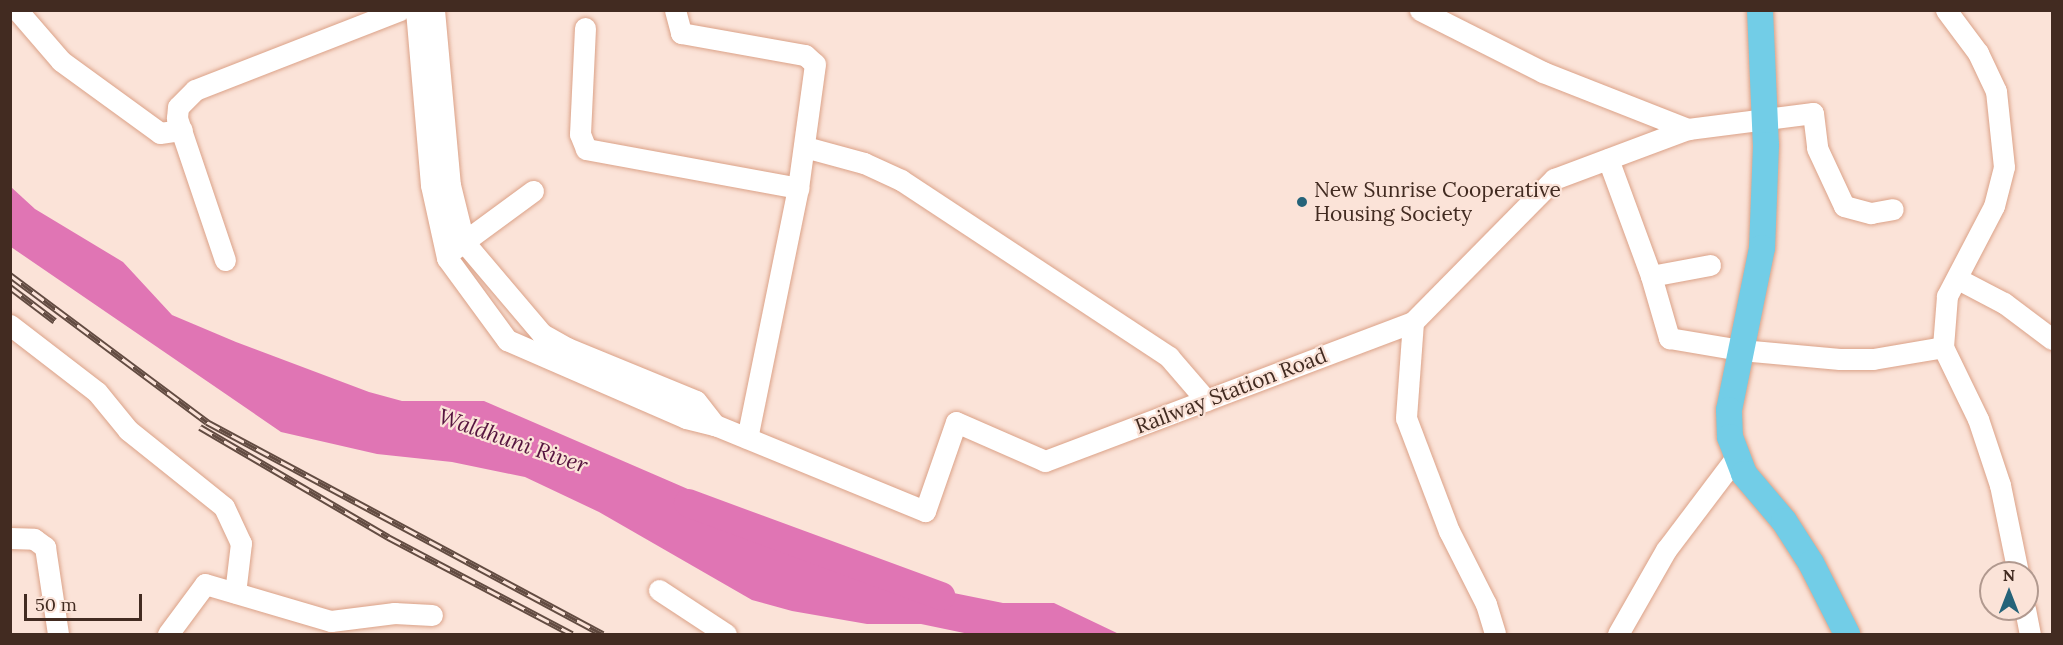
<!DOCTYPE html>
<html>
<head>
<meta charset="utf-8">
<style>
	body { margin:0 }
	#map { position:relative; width:2063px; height:645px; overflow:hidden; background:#fbe3d8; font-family:Lora,serif }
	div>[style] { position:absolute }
	.water>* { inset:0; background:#e075b4 }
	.river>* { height:28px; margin:-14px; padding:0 14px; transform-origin:14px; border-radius:14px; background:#e075b4 }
	.roads { filter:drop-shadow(0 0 2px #dba288) drop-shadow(0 0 2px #dba288) }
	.minor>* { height:21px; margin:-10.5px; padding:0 10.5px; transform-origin:10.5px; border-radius:10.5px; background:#fff }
	.major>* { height:26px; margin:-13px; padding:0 13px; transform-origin:13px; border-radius:13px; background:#72cde7 }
	.rail>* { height:7px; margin-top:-3.5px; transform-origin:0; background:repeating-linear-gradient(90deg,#fbe3d8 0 14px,#634c42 0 28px); box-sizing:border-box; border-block:2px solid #634c42 }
	.dots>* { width:16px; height:16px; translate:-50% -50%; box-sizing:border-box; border:3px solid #fbe3d8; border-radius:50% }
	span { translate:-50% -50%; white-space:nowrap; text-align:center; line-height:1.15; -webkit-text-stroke:4.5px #fbe3d8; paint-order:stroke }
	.poi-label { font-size:21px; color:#422b21 }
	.left { translate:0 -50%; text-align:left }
	.street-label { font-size:21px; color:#422b21 }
	.water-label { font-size:22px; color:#56143f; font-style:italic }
	.frame { position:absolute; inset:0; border:12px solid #422b21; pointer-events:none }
	.north { position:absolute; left:1979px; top:561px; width:60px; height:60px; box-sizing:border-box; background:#fbe3d8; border:2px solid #b1998f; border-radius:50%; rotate:0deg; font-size:16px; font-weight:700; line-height:24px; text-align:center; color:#422b21 }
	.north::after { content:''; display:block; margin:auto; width:21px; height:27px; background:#256379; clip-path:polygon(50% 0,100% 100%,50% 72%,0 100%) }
	.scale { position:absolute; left:24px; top:594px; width:118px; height:27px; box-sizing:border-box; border:3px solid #422b21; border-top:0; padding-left:8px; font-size:18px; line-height:21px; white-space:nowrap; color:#422b21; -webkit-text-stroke:4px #fbe3d8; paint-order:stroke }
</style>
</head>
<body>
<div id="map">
	<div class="water">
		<i style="clip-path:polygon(11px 187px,35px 209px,123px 262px,172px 315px,236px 342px,369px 392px,402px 401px,484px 401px,704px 496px,725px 517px,752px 533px,830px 568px,1003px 603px,1054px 603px,1119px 634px,969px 634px,921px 624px,867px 624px,792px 611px,752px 600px,599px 512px,525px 477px,452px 462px,377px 454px,281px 432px,11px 247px)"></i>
	</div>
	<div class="river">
		<i style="left:688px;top:503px;width:270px;rotate:20.2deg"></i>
	</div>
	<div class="roads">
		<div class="minor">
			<i style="left:17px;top:10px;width:67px;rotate:49.2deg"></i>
			<i style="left:61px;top:61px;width:122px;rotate:36deg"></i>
			<i style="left:160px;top:133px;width:22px;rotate:-8deg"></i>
			<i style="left:416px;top:10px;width:176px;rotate:85.1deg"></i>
			<i style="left:431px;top:185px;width:75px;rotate:77.6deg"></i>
			<i style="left:447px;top:258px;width:102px;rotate:53.8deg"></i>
			<i style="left:507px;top:340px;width:195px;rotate:23.5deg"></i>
			<i style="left:686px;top:418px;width:30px;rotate:14deg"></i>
			<i style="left:715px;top:425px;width:227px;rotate:22.3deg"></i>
			<i style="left:925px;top:511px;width:94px;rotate:-70.8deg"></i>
			<i style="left:956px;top:422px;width:97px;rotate:23.7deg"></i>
			<i style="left:1045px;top:461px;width:393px;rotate:-20.7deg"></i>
			<i style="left:1413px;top:322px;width:201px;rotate:-45.4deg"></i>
			<i style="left:1554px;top:179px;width:143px;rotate:-20.5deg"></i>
			<i style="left:1688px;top:129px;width:126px;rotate:-7.3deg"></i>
			<i style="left:1813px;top:113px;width:35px;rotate:83deg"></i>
			<i style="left:1817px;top:148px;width:64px;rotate:65deg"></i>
			<i style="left:1844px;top:206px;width:28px;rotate:15deg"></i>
			<i style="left:1871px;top:213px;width:22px;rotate:-10deg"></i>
			<i style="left:434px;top:10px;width:176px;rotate:84.8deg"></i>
			<i style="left:450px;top:185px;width:59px;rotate:76.2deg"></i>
			<i style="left:464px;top:242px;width:121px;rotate:49.7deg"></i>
			<i style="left:542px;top:334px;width:29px;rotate:29deg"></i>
			<i style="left:567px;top:348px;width:139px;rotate:22.3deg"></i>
			<i style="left:696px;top:401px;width:31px;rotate:52deg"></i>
			<i style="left:675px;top:10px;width:24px;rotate:75deg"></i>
			<i style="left:681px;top:33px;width:126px;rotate:10.1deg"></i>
			<i style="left:805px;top:55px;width:13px;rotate:42deg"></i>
			<i style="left:815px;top:64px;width:125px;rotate:97.8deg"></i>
			<i style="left:1420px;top:10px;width:138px;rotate:26.8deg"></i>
			<i style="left:1543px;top:72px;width:156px;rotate:21.5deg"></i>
			<i style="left:1946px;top:10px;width:54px;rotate:53.3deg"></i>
			<i style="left:1978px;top:53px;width:42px;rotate:64.7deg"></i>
			<i style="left:1996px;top:91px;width:76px;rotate:84deg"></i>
			<i style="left:2004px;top:167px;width:40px;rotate:104.4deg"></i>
			<i style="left:1994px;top:206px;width:102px;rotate:117.6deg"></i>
			<i style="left:1947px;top:296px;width:51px;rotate:94.5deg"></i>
			<i style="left:1943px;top:347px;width:80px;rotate:64.1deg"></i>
			<i style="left:1978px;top:419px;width:70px;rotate:71.6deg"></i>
			<i style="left:2000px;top:485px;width:90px;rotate:78.4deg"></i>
			<i style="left:585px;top:28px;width:106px;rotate:92.7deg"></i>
			<i style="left:580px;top:134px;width:16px;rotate:68deg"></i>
			<i style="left:586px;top:149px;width:216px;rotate:10.4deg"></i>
			<i style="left:798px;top:188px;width:255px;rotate:101.5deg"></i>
			<i style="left:805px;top:147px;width:61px;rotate:15.2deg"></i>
			<i style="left:864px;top:163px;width:41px;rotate:24.7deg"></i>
			<i style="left:901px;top:180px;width:321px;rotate:33.4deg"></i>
			<i style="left:1169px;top:357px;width:57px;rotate:49.3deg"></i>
			<i style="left:1608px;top:159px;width:125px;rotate:69.8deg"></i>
			<i style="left:1651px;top:276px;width:60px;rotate:-10.6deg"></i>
			<i style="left:454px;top:249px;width:98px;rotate:-36.3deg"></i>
			<i style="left:225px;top:260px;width:150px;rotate:-108.7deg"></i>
			<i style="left:177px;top:118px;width:11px;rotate:-85deg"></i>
			<i style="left:178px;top:107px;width:24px;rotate:-45deg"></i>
			<i style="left:195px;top:90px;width:220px;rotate:-21.3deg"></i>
			<i style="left:1651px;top:276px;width:65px;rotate:73.8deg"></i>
			<i style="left:1669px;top:338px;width:73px;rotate:9.5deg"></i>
			<i style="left:1741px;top:350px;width:99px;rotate:5.2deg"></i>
			<i style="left:1840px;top:359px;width:33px"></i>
			<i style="left:1873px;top:359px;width:71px;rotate:-9.7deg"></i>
			<i style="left:1958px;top:279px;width:52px;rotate:27.6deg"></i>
			<i style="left:2004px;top:303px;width:60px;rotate:36.9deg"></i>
			<i style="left:1413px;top:322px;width:96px;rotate:94.2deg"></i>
			<i style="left:1406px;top:418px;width:121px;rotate:69.2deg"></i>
			<i style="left:1449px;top:531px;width:82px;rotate:63.1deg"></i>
			<i style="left:1486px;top:604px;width:31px;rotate:73deg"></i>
			<i style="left:10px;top:325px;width:110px;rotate:37.6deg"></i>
			<i style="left:97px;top:392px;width:49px;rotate:50.8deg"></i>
			<i style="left:128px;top:430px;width:123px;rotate:38.7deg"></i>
			<i style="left:224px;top:507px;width:40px;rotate:65deg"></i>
			<i style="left:241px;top:543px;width:50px;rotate:96.8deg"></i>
			<i style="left:10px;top:538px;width:24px;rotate:2deg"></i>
			<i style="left:34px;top:539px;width:14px;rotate:36deg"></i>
			<i style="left:45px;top:547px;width:88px;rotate:81.5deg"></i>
			<i style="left:659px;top:590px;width:80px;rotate:33.3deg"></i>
			<i style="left:2025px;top:609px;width:25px;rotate:79deg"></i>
			<i style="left:168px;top:634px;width:62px;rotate:-53.5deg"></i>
			<i style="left:205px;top:584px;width:131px;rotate:16.4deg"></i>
			<i style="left:331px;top:621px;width:64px;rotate:-7.2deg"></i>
			<i style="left:394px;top:613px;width:38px;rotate:3deg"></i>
			<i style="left:1618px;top:634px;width:97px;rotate:-60.3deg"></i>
			<i style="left:1666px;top:550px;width:118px;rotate:-52.9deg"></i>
		</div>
		<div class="major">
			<i style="left:1760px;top:10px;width:135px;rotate:87.5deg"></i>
			<i style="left:1766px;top:145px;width:103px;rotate:92.2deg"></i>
			<i style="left:1762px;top:248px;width:165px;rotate:101.5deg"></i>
			<i style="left:1729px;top:410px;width:27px;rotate:88deg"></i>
			<i style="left:1730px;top:437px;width:40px;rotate:69deg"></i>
			<i style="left:1744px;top:474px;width:62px;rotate:49.6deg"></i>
			<i style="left:1784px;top:521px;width:50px;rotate:57.3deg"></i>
			<i style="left:1811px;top:563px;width:80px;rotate:63.1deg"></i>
		</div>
	</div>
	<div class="rail">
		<i style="left:10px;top:275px;width:246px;rotate:36.7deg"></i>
		<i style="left:207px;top:422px;width:449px;rotate:28.2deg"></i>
		<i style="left:10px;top:287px;width:56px;rotate:37.1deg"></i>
		<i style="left:200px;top:427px;width:218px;rotate:30.3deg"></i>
		<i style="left:388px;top:537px;width:208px;rotate:27.8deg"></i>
	</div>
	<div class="dots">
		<i style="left:1302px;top:202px;background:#256379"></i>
	</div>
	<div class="poi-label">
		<span class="left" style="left:1314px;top:202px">New Sunrise Cooperative<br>Housing Society</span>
	</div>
	<div class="street-label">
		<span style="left:1231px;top:391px;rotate:-21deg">Railway Station Road</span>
	</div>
	<div class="water-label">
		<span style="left:513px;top:441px;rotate:19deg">Waldhuni River</span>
	</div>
	<div class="frame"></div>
	<div class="north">N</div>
	<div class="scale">50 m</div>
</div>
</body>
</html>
